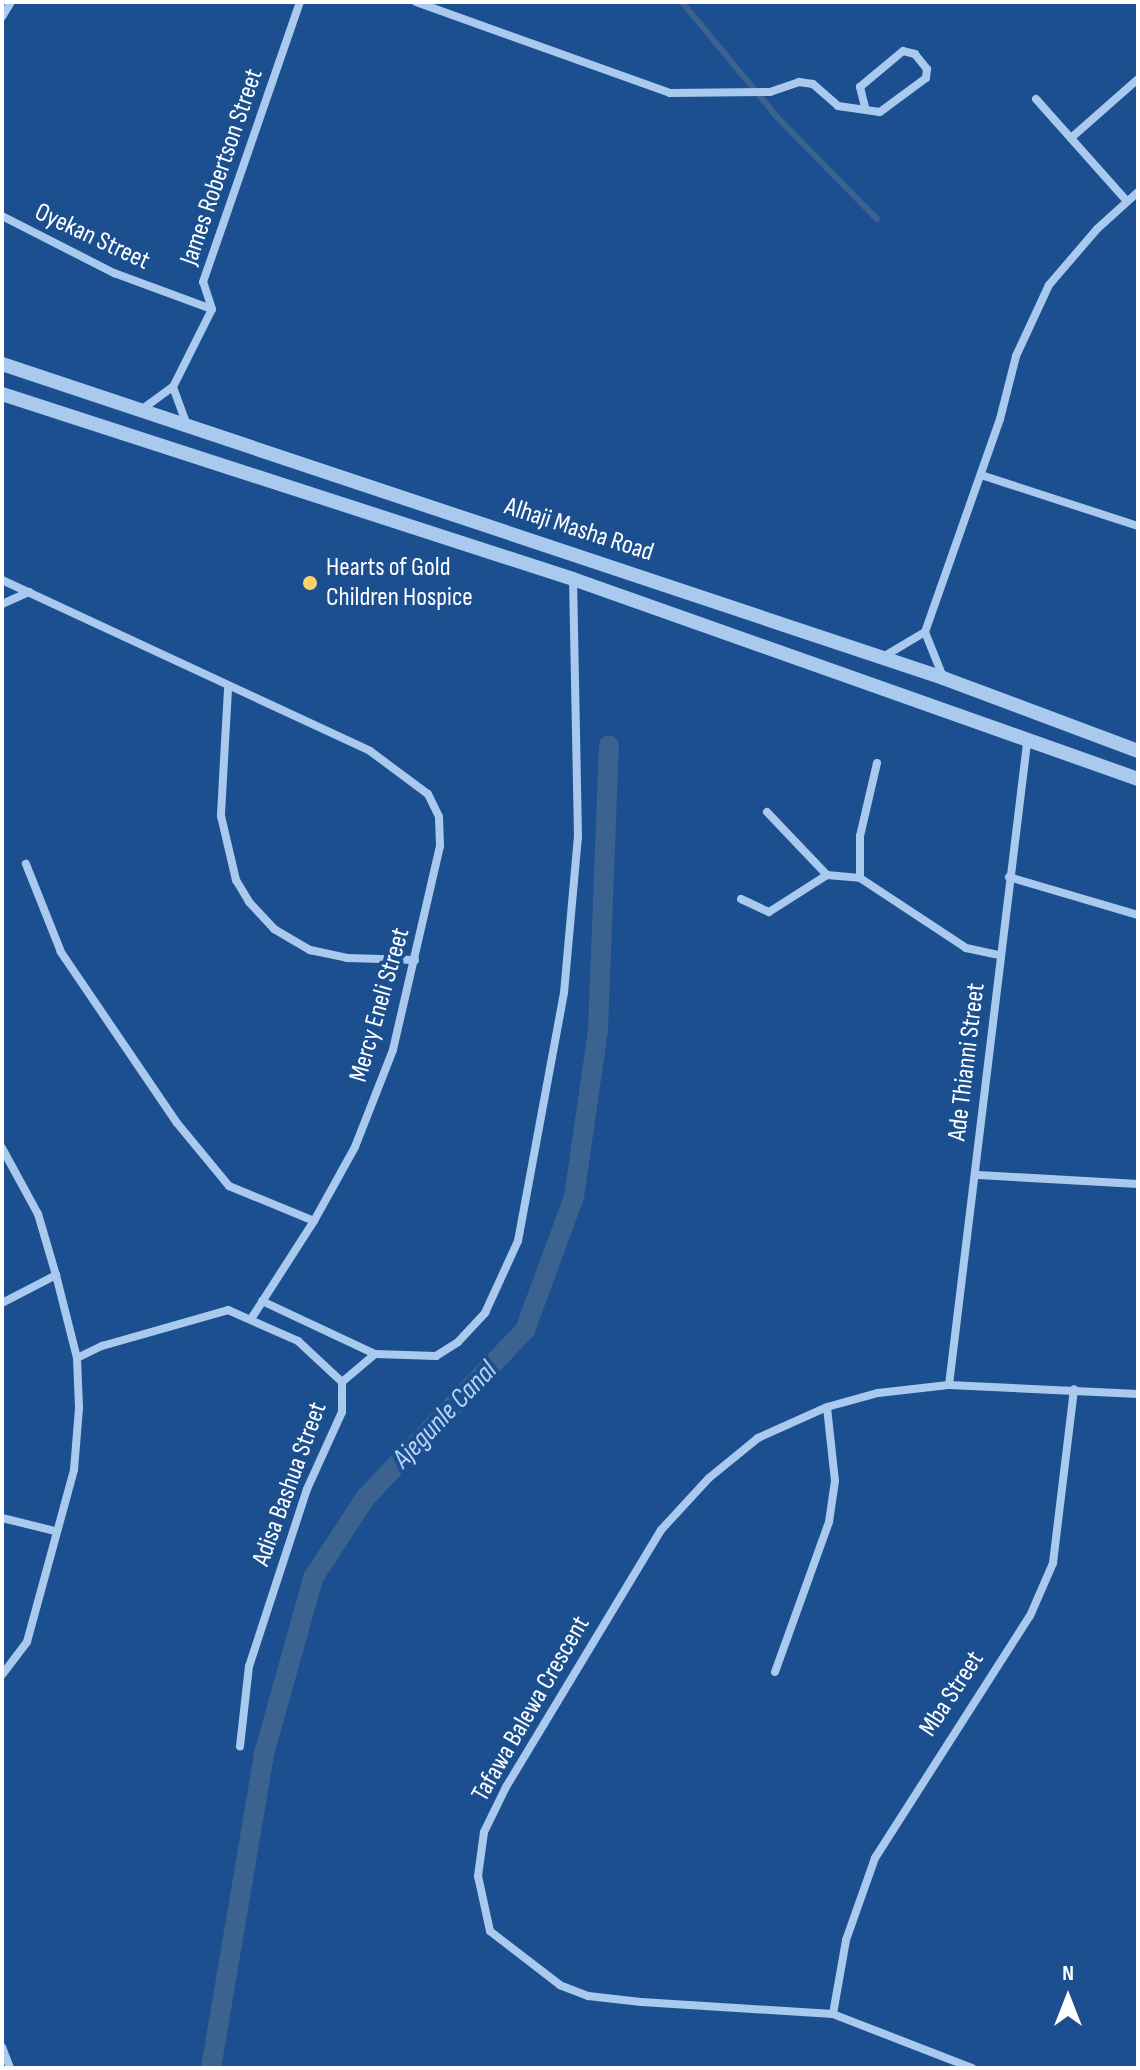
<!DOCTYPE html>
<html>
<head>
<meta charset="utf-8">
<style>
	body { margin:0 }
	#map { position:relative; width:1140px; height:2070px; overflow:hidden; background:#1b4f8f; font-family:"Sofia Sans Condensed",sans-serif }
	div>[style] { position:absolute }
	.stream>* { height:6px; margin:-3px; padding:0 3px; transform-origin:3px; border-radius:3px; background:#3c6290 }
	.canal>* { height:20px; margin:-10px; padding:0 10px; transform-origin:10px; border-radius:10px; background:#3c6290 }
	.minor>* { height:8px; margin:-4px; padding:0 4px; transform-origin:4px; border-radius:4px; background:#a9c9ee }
	.tertiary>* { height:14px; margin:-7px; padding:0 7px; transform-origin:7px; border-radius:7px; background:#a9c9ee }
	.dots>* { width:22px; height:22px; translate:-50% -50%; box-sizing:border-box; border:4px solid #1b4f8f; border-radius:50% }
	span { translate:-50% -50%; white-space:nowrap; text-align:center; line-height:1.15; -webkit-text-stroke:8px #1b4f8f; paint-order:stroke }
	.street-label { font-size:26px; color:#fff }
	.poi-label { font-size:26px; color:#fff }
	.left { translate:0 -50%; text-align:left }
	.water-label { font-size:28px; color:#b5d3f5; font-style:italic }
	.frame { position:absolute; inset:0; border:4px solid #fff; pointer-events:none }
	.north { position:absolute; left:1028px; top:1958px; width:80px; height:80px; -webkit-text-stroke:6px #1b4f8f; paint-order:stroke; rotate:0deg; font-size:22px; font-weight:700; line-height:32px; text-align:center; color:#fff }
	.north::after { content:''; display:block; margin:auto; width:28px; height:36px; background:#fff; clip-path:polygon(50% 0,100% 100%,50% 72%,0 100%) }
</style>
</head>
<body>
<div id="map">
	<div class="stream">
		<i style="left:682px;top:2px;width:149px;rotate:50.4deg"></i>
		<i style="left:777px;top:117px;width:143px;rotate:45.6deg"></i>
	</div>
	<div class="canal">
		<i style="left:211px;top:2068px;width:318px;rotate:-80.4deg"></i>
		<i style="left:264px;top:1754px;width:183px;rotate:-74.4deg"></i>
		<i style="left:313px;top:1578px;width:97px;rotate:-56.8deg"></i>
		<i style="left:366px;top:1497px;width:231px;rotate:-46.4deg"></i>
		<i style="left:525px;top:1330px;width:142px;rotate:-69.8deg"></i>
		<i style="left:574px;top:1197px;width:169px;rotate:-81.8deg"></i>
		<i style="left:598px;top:1030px;width:285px;rotate:-87.8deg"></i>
	</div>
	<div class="minor">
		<i style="left:416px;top:2px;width:270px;rotate:19.7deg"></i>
		<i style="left:670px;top:93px;width:100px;rotate:-0.6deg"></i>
		<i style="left:770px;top:92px;width:31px;rotate:-19deg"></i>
		<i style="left:799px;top:82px;width:14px;rotate:8deg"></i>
		<i style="left:813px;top:84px;width:33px;rotate:41deg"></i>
		<i style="left:838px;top:106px;width:42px;rotate:8.1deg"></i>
		<i style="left:880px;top:112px;width:57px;rotate:-36.5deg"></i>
		<i style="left:926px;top:78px;width:9px;rotate:-84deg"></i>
		<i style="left:927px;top:69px;width:19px;rotate:-129deg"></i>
		<i style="left:915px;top:54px;width:12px;rotate:-166deg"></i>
		<i style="left:903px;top:51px;width:56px;rotate:140.1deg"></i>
		<i style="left:860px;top:87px;width:21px;rotate:76deg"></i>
		<i style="left:2px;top:17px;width:17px;rotate:-59deg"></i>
		<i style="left:1036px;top:99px;width:135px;rotate:48.3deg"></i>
		<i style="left:1071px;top:138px;width:89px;rotate:-41.4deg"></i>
		<i style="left:2px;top:216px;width:126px;rotate:27deg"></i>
		<i style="left:114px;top:273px;width:104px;rotate:20.2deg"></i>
		<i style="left:173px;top:387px;width:44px;rotate:69.9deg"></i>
		<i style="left:141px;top:410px;width:39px;rotate:-36deg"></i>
		<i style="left:173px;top:387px;width:87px;rotate:-63.4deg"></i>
		<i style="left:212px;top:309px;width:28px;rotate:-108deg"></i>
		<i style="left:203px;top:282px;width:296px;rotate:-70.9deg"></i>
		<i style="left:981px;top:475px;width:165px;rotate:18deg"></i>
		<i style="left:2px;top:580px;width:406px;rotate:24.9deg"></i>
		<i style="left:370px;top:751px;width:72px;rotate:36.6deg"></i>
		<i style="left:428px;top:794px;width:25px;rotate:64deg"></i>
		<i style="left:439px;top:817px;width:29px;rotate:88deg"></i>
		<i style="left:440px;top:846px;width:209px;rotate:103deg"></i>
		<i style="left:393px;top:1050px;width:104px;rotate:111.4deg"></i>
		<i style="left:355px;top:1147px;width:85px;rotate:119deg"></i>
		<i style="left:314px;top:1221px;width:92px;rotate:-157.6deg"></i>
		<i style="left:229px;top:1186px;width:82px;rotate:-129.5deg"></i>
		<i style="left:177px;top:1123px;width:207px;rotate:-124.2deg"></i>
		<i style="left:61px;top:952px;width:95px;rotate:-111.7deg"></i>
		<i style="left:2px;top:604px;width:30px;rotate:-24deg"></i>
		<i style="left:883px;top:657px;width:49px;rotate:-30.8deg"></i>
		<i style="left:943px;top:677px;width:48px;rotate:-111.8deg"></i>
		<i style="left:925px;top:632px;width:226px;rotate:-70.6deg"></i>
		<i style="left:1000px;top:419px;width:65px;rotate:-75.7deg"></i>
		<i style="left:1016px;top:356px;width:78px;rotate:-65.1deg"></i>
		<i style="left:1049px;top:285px;width:74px;rotate:-49.4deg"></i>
		<i style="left:1097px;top:229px;width:55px;rotate:-42.1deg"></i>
		<i style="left:228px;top:689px;width:127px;rotate:93.2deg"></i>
		<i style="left:221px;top:816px;width:66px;rotate:76.8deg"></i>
		<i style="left:236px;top:880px;width:26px;rotate:59deg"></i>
		<i style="left:249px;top:902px;width:37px;rotate:47deg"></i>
		<i style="left:274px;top:929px;width:42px;rotate:30.3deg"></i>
		<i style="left:310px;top:950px;width:38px;rotate:12deg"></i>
		<i style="left:347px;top:958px;width:68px;rotate:1.7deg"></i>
		<i style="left:877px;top:763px;width:75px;rotate:103.1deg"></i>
		<i style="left:860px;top:836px;width:42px;rotate:90deg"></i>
		<i style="left:860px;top:878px;width:127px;rotate:33.4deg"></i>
		<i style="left:966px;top:948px;width:34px;rotate:12deg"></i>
		<i style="left:767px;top:812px;width:87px;rotate:46.4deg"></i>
		<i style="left:1009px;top:877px;width:134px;rotate:16.4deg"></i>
		<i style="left:741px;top:899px;width:31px;rotate:25deg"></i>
		<i style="left:769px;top:912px;width:69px;rotate:-32.5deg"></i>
		<i style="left:827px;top:875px;width:33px;rotate:5deg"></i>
		<i style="left:2px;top:1148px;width:75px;rotate:61.4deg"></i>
		<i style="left:38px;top:1214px;width:64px;rotate:73.6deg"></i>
		<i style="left:56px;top:1275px;width:86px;rotate:75.8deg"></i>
		<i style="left:77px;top:1358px;width:50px;rotate:87.7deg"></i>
		<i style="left:79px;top:1408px;width:62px;rotate:94.6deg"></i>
		<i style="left:74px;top:1470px;width:178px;rotate:105.3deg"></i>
		<i style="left:27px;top:1642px;width:41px;rotate:127.1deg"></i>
		<i style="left:978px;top:1175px;width:160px;rotate:3.2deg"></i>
		<i style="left:262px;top:1301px;width:125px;rotate:25.1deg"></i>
		<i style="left:375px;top:1354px;width:61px;rotate:1.9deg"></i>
		<i style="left:436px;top:1356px;width:26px;rotate:-32deg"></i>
		<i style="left:458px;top:1342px;width:40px;rotate:-47deg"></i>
		<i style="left:485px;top:1313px;width:79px;rotate:-65.4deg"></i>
		<i style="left:518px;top:1241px;width:252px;rotate:-79.5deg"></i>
		<i style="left:564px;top:993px;width:157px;rotate:-84.9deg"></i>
		<i style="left:578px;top:837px;width:258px;rotate:-91.1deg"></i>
		<i style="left:2px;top:1303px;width:61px;rotate:-27.4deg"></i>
		<i style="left:251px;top:1319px;width:117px;rotate:-57.3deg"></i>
		<i style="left:77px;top:1358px;width:28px;rotate:-26deg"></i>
		<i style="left:102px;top:1346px;width:131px;rotate:-15.9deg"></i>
		<i style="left:228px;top:1310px;width:77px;rotate:23.9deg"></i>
		<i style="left:298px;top:1341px;width:60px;rotate:43deg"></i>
		<i style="left:342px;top:1382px;width:30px;rotate:90deg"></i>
		<i style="left:342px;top:1412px;width:85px;rotate:114.4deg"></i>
		<i style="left:307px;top:1489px;width:186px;rotate:108.1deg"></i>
		<i style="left:249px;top:1666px;width:81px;rotate:96.4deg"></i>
		<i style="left:342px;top:1382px;width:43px;rotate:-40.3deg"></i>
		<i style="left:949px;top:1385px;width:647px;rotate:-83.07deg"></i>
		<i style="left:2px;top:1518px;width:55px;rotate:13.8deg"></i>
		<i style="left:775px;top:1672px;width:159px;rotate:-70.2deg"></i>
		<i style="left:829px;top:1522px;width:41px;rotate:-81.7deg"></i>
		<i style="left:835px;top:1481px;width:74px;rotate:-96.2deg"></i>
		<i style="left:833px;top:2014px;width:75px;rotate:-80deg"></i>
		<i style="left:846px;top:1940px;width:87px;rotate:-70.5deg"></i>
		<i style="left:875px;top:1858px;width:287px;rotate:-57.4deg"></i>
		<i style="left:1030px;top:1616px;width:58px;rotate:-66.5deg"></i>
		<i style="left:1053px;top:1563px;width:175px;rotate:-83.1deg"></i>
		<i style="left:2px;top:2047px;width:22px;rotate:69deg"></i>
		<i style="left:972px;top:2068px;width:149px;rotate:-158.8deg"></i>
		<i style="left:833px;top:2014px;width:192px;rotate:-176.4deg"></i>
		<i style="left:641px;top:2002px;width:53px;rotate:-173.5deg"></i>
		<i style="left:588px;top:1996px;width:30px;rotate:-159deg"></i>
		<i style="left:560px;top:1985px;width:88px;rotate:-142.4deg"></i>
		<i style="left:490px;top:1931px;width:56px;rotate:-102.3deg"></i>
		<i style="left:478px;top:1876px;width:44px;rotate:-82.2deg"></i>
		<i style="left:484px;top:1832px;width:50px;rotate:-63.9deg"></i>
		<i style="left:506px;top:1787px;width:300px;rotate:-58.9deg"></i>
		<i style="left:661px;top:1530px;width:71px;rotate:-47.3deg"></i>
		<i style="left:709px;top:1478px;width:63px;rotate:-39.2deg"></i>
		<i style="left:758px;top:1438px;width:76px;rotate:-24.2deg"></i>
		<i style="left:827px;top:1407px;width:53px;rotate:-15.4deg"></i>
		<i style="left:878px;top:1393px;width:71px;rotate:-6.4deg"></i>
		<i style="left:949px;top:1385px;width:189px;rotate:2.7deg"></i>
	</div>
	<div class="tertiary">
		<i style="left:2px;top:364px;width:992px;rotate:18.45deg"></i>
		<i style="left:943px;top:678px;width:208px;rotate:20.5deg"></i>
		<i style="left:2px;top:394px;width:600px;rotate:17.95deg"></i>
		<i style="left:573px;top:579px;width:599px;rotate:19.49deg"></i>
	</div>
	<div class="dots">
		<i style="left:310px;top:583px;background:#ffd166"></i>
	</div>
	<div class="street-label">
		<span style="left:222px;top:167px;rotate:-71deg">James Robertson Street</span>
		<span style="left:92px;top:237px;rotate:25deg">Oyekan Street</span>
		<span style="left:579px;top:530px;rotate:18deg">Alhaji Masha Road</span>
		<span style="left:380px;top:1005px;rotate:-74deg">Mercy Eneli Street</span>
		<span style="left:967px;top:1062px;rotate:-83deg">Ade Thianni Street</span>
		<span style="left:290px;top:1484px;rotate:-70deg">Adisa Bashua Street</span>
		<span style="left:952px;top:1694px;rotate:-57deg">Mba Street</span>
		<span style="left:531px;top:1709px;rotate:-60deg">Tafawa Balewa Crescent</span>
	</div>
	<div class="poi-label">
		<span class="left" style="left:326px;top:583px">Hearts of Gold<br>Children Hospice</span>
	</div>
	<div class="water-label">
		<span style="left:445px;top:1415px;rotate:-46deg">Ajegunle Canal</span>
	</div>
	<div class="frame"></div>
	<div class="north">N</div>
</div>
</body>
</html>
